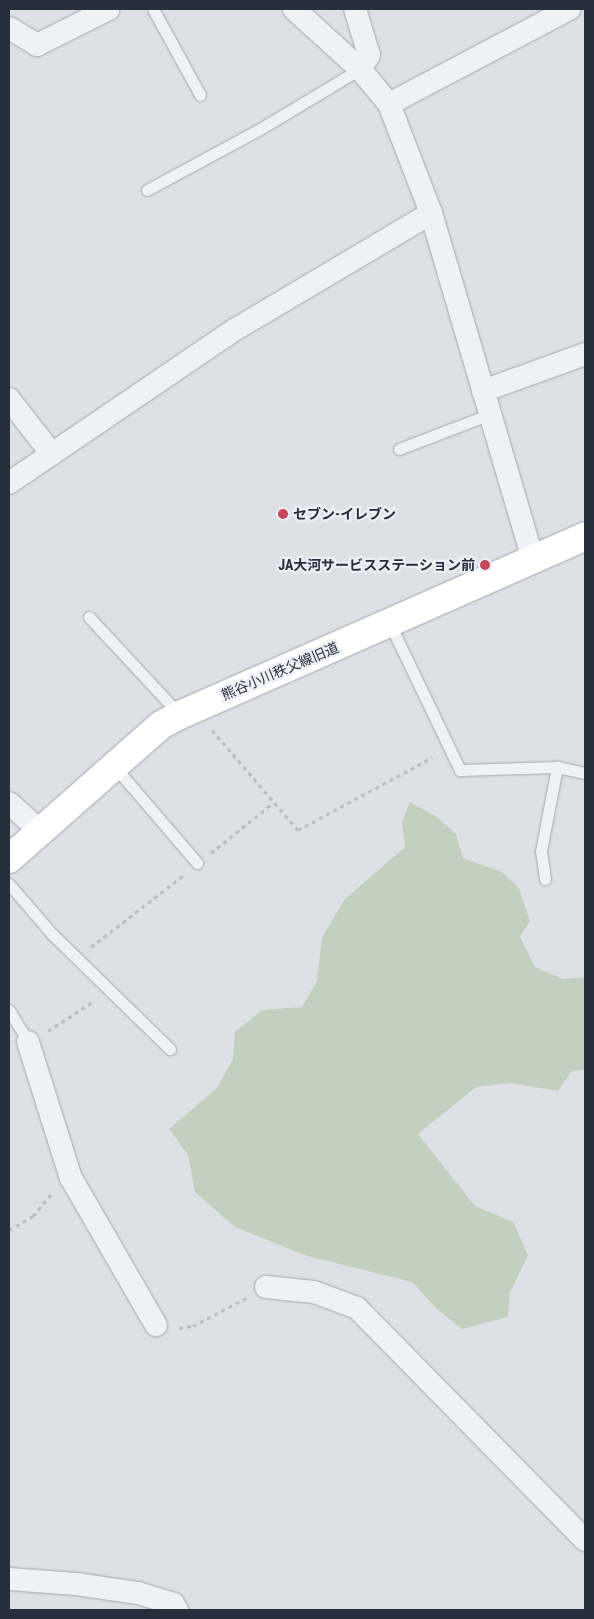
<!DOCTYPE html>
<html>
<head>
<meta charset="utf-8">
<style>
	body { margin:0 }
	#map { position:relative; width:594px; height:1619px; overflow:hidden; background:#dde1e6; font-family:"Roboto Condensed","Noto Sans JP",sans-serif }
	div>[style] { position:absolute }
	.green>* { inset:0; background:#c3d0bf }
	.path>* { height:3px; margin-top:-1.5px; transform-origin:0; background:repeating-linear-gradient(90deg,#bbbfc5 0 4px,transparent 0 8px) }
	.roads { filter:drop-shadow(0 0 1px #a3a8b0) drop-shadow(0 0 1px #a3a8b0) }
	.lane>* { height:11px; margin:-5.5px; padding:0 5.5px; transform-origin:5.5px; border-radius:5.5px; background:#eff1f5 }
	.street>* { height:22px; margin:-11px; padding:0 11px; transform-origin:11px; border-radius:11px; background:#eff1f5 }
	.secondary>* { height:28px; margin:-14px; padding:0 14px; transform-origin:14px; border-radius:14px; background:#fff }
	.dots>* { width:14px; height:14px; translate:-50% -50%; box-sizing:border-box; border:2px solid #eceff4; border-radius:50% }
	span { translate:-50% -50%; white-space:nowrap; text-align:center; line-height:1.15; -webkit-text-stroke:4.5px #eceff4; paint-order:stroke }
	.poi-label { font-size:14px; color:#272f3c; font-weight:700 }
	.left { translate:0 -50%; text-align:left }
	.right { translate:-100% -50%; text-align:right }
	.street-label { font-size:14px; color:#272f3c }
	.frame { position:absolute; inset:0; border:10px solid #272f3c; pointer-events:none }
</style>
</head>
<body>
<div id="map">
	<div class="green">
		<i style="clip-path:polygon(410px 802px,438px 818px,456px 834px,463px 858px,502px 872px,519px 888px,530px 921px,520px 937px,535px 967px,563px 979px,585px 977px,585px 1070px,572px 1071px,558px 1091px,510px 1083px,476px 1087px,418px 1134px,475px 1206px,513px 1222px,528px 1255px,510px 1293px,508px 1317px,462px 1329px,436px 1308px,412px 1282px,307px 1256px,235px 1227px,195px 1192px,188px 1155px,169px 1129px,216px 1089px,233px 1059px,235px 1032px,262px 1010px,302px 1007px,317px 981px,322px 937px,345px 899px,405px 847px,402px 822px)"></i>
	</div>
	<div class="path">
		<i style="left:212px;top:730px;width:132px;rotate:49.3deg"></i>
		<i style="left:298px;top:830px;width:153px;rotate:-28.4deg"></i>
		<i style="left:211px;top:853px;width:80px;rotate:-38.9deg"></i>
		<i style="left:91px;top:947px;width:119px;rotate:-37.8deg"></i>
		<i style="left:48px;top:1031px;width:56px;rotate:-33.4deg"></i>
		<i style="left:9px;top:1230px;width:28px;rotate:-30deg"></i>
		<i style="left:33px;top:1216px;width:31px;rotate:-50deg"></i>
		<i style="left:179px;top:1328px;width:14px;rotate:-8deg"></i>
		<i style="left:193px;top:1326px;width:60px;rotate:-27.8deg"></i>
	</div>
	<div class="roads">
		<div class="lane">
			<i style="left:153px;top:9px;width:98px;rotate:61.3deg"></i>
			<i style="left:147px;top:190px;width:128px;rotate:-28.4deg"></i>
			<i style="left:260px;top:129px;width:117px;rotate:-31deg"></i>
			<i style="left:399px;top:449px;width:97px;rotate:-21deg"></i>
			<i style="left:89px;top:617px;width:134px;rotate:47.1deg"></i>
			<i style="left:390px;top:624px;width:162px;rotate:64.4deg"></i>
			<i style="left:460px;top:770px;width:97px;rotate:-1.8deg"></i>
			<i style="left:557px;top:767px;width:29px;rotate:12deg"></i>
			<i style="left:114px;top:766px;width:128px;rotate:49.4deg"></i>
			<i style="left:545px;top:879px;width:28px;rotate:-98deg"></i>
			<i style="left:541px;top:851px;width:86px;rotate:-79.2deg"></i>
			<i style="left:9px;top:884px;width:66px;rotate:49.3deg"></i>
			<i style="left:52px;top:934px;width:165px;rotate:44.3deg"></i>
			<i style="left:9px;top:1010px;width:37px;rotate:59deg"></i>
		</div>
		<div class="street">
			<i style="left:294px;top:9px;width:89px;rotate:42.3deg"></i>
			<i style="left:360px;top:69px;width:45px;rotate:50.4deg"></i>
			<i style="left:389px;top:104px;width:117px;rotate:68.9deg"></i>
			<i style="left:431px;top:213px;width:362px;rotate:73.6deg"></i>
			<i style="left:355px;top:9px;width:48px;rotate:73.1deg"></i>
			<i style="left:369px;top:55px;width:17px;rotate:123deg"></i>
			<i style="left:9px;top:28px;width:33px;rotate:31deg"></i>
			<i style="left:37px;top:45px;width:80px;rotate:-26.6deg"></i>
			<i style="left:389px;top:104px;width:204px;rotate:-27.8deg"></i>
			<i style="left:483px;top:391px;width:109px;rotate:-19.9deg"></i>
			<i style="left:9px;top:399px;width:68px;rotate:52.1deg"></i>
			<i style="left:9px;top:483px;width:274px;rotate:-34.2deg"></i>
			<i style="left:236px;top:329px;width:227px;rotate:-30.7deg"></i>
			<i style="left:9px;top:803px;width:40px;rotate:42deg"></i>
			<i style="left:28px;top:1042px;width:143px;rotate:72.5deg"></i>
			<i style="left:71px;top:1178px;width:170px;rotate:60deg"></i>
			<i style="left:266px;top:1287px;width:48px;rotate:5.9deg"></i>
			<i style="left:314px;top:1292px;width:46px;rotate:20.4deg"></i>
			<i style="left:357px;top:1308px;width:325px;rotate:45.5deg"></i>
			<i style="left:9px;top:1579px;width:67px;rotate:4.3deg"></i>
			<i style="left:76px;top:1584px;width:63px;rotate:8.3deg"></i>
			<i style="left:138px;top:1593px;width:37px;rotate:17deg"></i>
			<i style="left:173px;top:1604px;width:7px;rotate:56deg"></i>
		</div>
		<div class="secondary">
			<i style="left:9px;top:859px;width:203px;rotate:-41.4deg"></i>
			<i style="left:161px;top:725px;width:21px;rotate:-28deg"></i>
			<i style="left:180px;top:715px;width:443px;rotate:-23.8deg"></i>
		</div>
	</div>
	<div class="dots">
		<i style="left:283px;top:514px;background:#c6475a"></i>
		<i style="left:485px;top:565px;background:#c6475a"></i>
	</div>
	<div class="poi-label">
		<span class="left" style="left:293px;top:514px">セブン-イレブン</span>
		<span class="right" style="left:475px;top:565px">JA大河サービスステーション前</span>
	</div>
	<div class="street-label">
		<span style="left:280px;top:671px;rotate:-23deg">熊谷小川秩父線旧道</span>
	</div>
	<div class="frame"></div>
</div>
</body>
</html>
